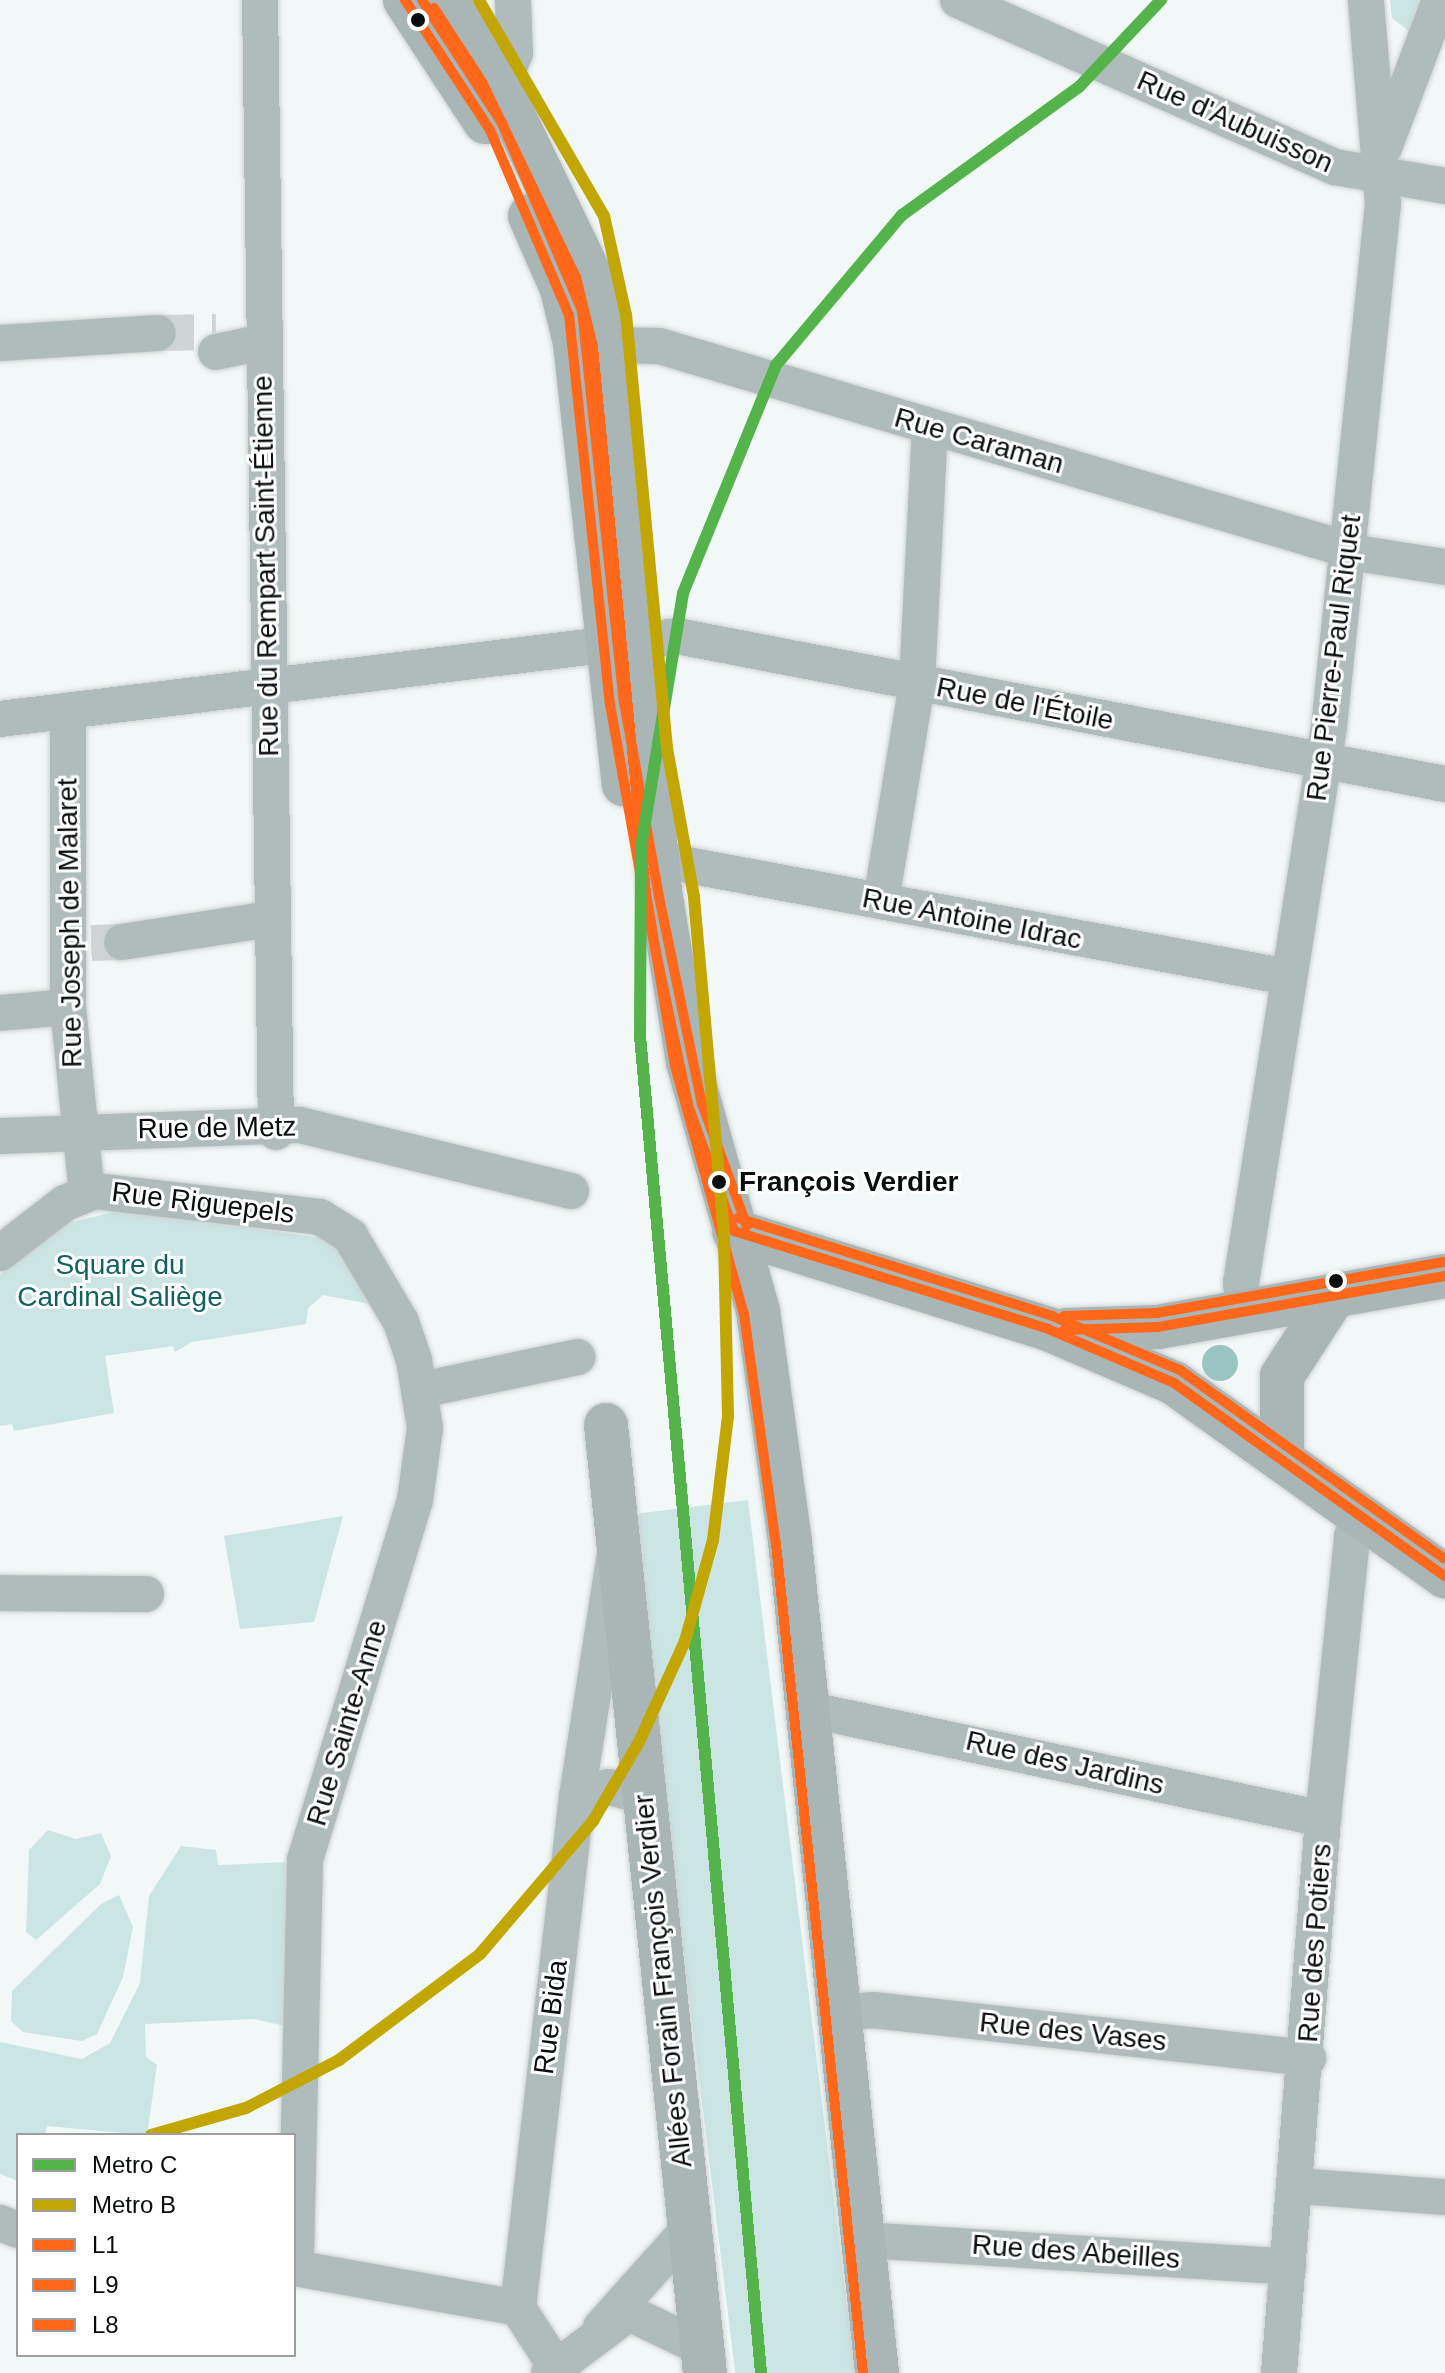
<!DOCTYPE html>
<html>
<head>
<meta charset="utf-8">
<style>
	body { margin:0 }
	#map { position:relative; width:1445px; height:2373px; overflow:hidden; background:#f2f8f7; font-family:Helvetica,sans-serif }
	div>[style] { position:absolute }
	.green>* { inset:0; background:#cae5e4; transform-origin:0 0 }
	.water>* { inset:0; background:#9ac4c2 }
	.round { border-radius:50% }
	.minor-tunnel>* { height:36px; margin-top:-18px; transform-origin:0; background:repeating-linear-gradient(90deg,#cfd5d4 0 36px,transparent 0 54px) }
	.roads { filter:drop-shadow(0 0 2px #ced2d1) drop-shadow(0 0 2px #ced2d1) }
	.minor>* { height:36px; margin:-18px; padding:0 18px; transform-origin:18px; border-radius:18px; background:#b0bcbc }
	.major>* { height:44px; margin:-22px; padding:0 22px; transform-origin:22px; border-radius:22px; background:#aab6b6 }
	.bus-1>* { height:10px; margin:-5px; padding:0 5px; transform-origin:5px; border-radius:5px; background:#ff671b }
	.bus-2>* { height:10px; margin:-5px; padding:0 5px; transform-origin:5px; border-radius:5px; background:#ff671b }
	.bus-3>* { height:10px; margin:-5px; padding:0 5px; transform-origin:5px; border-radius:5px; background:#ff671b }
	.metro-1>* { height:12px; margin:-6px; padding:0 6px; transform-origin:6px; border-radius:6px; background:#54b34b }
	.metro-2>* { height:12px; margin:-6px; padding:0 6px; transform-origin:6px; border-radius:6px; background:#c2a603 }
	.dots>* { width:22px; height:22px; translate:-50% -50%; box-sizing:border-box; border:4px solid #fff; border-radius:50% }
	span { translate:-50% -50%; white-space:nowrap; text-align:center; line-height:1.15; -webkit-text-stroke:6px #fff; paint-order:stroke }
	.street-label { font-size:28px; color:#0a0d0d }
	.stop-label { font-size:28px; color:#0a0d0d; font-weight:700 }
	.left { translate:0 -50%; text-align:left }
	.park-label { font-size:28px; color:#126161 }
	.legend { position:absolute; left:16px; top:2133px; width:280px; height:224px; box-sizing:border-box; background:#fff; border:2px solid #9d9e9e; margin:0; padding:10px 14px; list-style:none; font-size:24px; color:#0a0d0d }
	.legend li { display:flex; align-items:center; gap:16px; height:40px }
	.legend b { width:40px; border:2px solid #9d9e9e }
</style>
</head>
<body>
<div id="map">
	<div class="green">
		<i style="clip-path:polygon(1390px 0,1430px 0,1409px 31px,1392px 18px)"></i>
		<i style="clip-path:polygon(126px 1209px,333px 1240px,370px 1304px,323px 1295px,308px 1308px,306px 1324px,192px 1342px,175px 1352px,173px 1346px,105px 1356px,114px 1413px,14px 1431px,12px 1424px,0 1426px,0 1275px,68px 1223px)"></i>
		<i style="left:748px;top:1500px;width:880px;height:119px;rotate:83deg"></i>
		<i style="clip-path:polygon(343px 1516px,314px 1622px,240px 1629px,224px 1536px)"></i>
		<i style="clip-path:polygon(48px 1830px,76px 1839px,101px 1833px,111px 1856px,100px 1884px,36px 1940px,26px 1932px,29px 1850px)"></i>
		<i style="clip-path:polygon(181px 1846px,216px 1850px,218px 1865px,293px 1862px,294px 2028px,254px 2019px,145px 2024px,146px 2057px,157px 2065px,147px 2135px,47px 2126px,45px 2135px,18px 2135px,18px 2181px,0 2174px,0 2042px,82px 2059px,110px 2043px,140px 1983px,149px 1896px)"></i>
		<i style="clip-path:polygon(119px 1895px,133px 1927px,123px 1977px,97px 2034px,82px 2041px,23px 2032px,11px 2021px,12px 1991px,101px 1904px)"></i>
	</div>
	<div class="water">
		<i class="round" style="left:1202px;top:1345px;width:36px;height:36px"></i>
	</div>
	<div class="minor-tunnel">
		<i style="left:158px;top:333px;width:58px;rotate:-1deg"></i>
		<i style="left:91px;top:943px;width:31px;rotate:-2deg"></i>
	</div>
	<div class="roads">
		<div class="minor">
			<i style="left:260px;top:0;width:1132px;rotate:89.19deg"></i>
			<i style="left:958px;top:0;width:412px;rotate:23.9deg"></i>
			<i style="left:1335px;top:167px;width:112px;rotate:9.8deg"></i>
			<i style="left:501px;top:89px;width:39px;rotate:-69deg"></i>
			<i style="left:515px;top:53px;width:53px;rotate:-92.2deg"></i>
			<i style="left:1384px;top:148px;width:158px;rotate:-69.3deg"></i>
			<i style="left:0;top:343px;width:158px;rotate:-3.6deg"></i>
			<i style="left:607px;top:345px;width:52px;rotate:1.1deg"></i>
			<i style="left:659px;top:346px;width:734px;rotate:16.46deg"></i>
			<i style="left:1363px;top:554px;width:83px;rotate:9deg"></i>
			<i style="left:216px;top:352px;width:49px;rotate:-11.8deg"></i>
			<i style="left:68px;top:713px;width:294px;rotate:90deg"></i>
			<i style="left:68px;top:1007px;width:187px;rotate:84.2deg"></i>
			<i style="left:0;top:719px;width:682px;rotate:-6.99deg"></i>
			<i style="left:677px;top:636px;width:782px;rotate:10.91deg"></i>
			<i style="left:655px;top:859px;width:644px;rotate:10.56deg"></i>
			<i style="left:881px;top:901px;width:221px;rotate:-80.6deg"></i>
			<i style="left:917px;top:683px;width:255px;rotate:-87.1deg"></i>
			<i style="left:122px;top:942px;width:151px;rotate:-8.8deg"></i>
			<i style="left:0;top:1013px;width:68px;rotate:-5deg"></i>
			<i style="left:0;top:1136px;width:300px;rotate:-2.1deg"></i>
			<i style="left:300px;top:1125px;width:279px;rotate:13.7deg"></i>
			<i style="left:0;top:1253px;width:82px;rotate:-37.6deg"></i>
			<i style="left:65px;top:1203px;width:32px;rotate:-22deg"></i>
			<i style="left:95px;top:1191px;width:226px;rotate:6.6deg"></i>
			<i style="left:320px;top:1217px;width:36px;rotate:32deg"></i>
			<i style="left:350px;top:1236px;width:100px;rotate:59.3deg"></i>
			<i style="left:401px;top:1322px;width:40px;rotate:71.1deg"></i>
			<i style="left:414px;top:1360px;width:69px;rotate:80.8deg"></i>
			<i style="left:425px;top:1428px;width:73px;rotate:97.9deg"></i>
			<i style="left:415px;top:1500px;width:376px;rotate:107deg"></i>
			<i style="left:305px;top:1860px;width:408px;rotate:91.3deg"></i>
			<i style="left:1245px;top:1313px;width:30px;rotate:-98deg"></i>
			<i style="left:1241px;top:1283px;width:563px;rotate:-81.01deg"></i>
			<i style="left:1329px;top:727px;width:526px;rotate:-84.11deg"></i>
			<i style="left:1383px;top:204px;width:205px;rotate:-94.8deg"></i>
			<i style="left:421px;top:1390px;width:160px;rotate:-11.9deg"></i>
			<i style="left:0;top:1593px;width:146px;rotate:0.4deg"></i>
			<i style="left:806px;top:1709px;width:529px;rotate:12.01deg"></i>
			<i style="left:577px;top:1796px;width:245px;rotate:-81.1deg"></i>
			<i style="left:839px;top:2013px;width:34px;rotate:-5deg"></i>
			<i style="left:873px;top:2010px;width:438px;rotate:6.3deg"></i>
			<i style="left:1298px;top:2186px;width:147px;rotate:4.3deg"></i>
			<i style="left:0;top:2223px;width:19px;rotate:21deg"></i>
			<i style="left:864px;top:2240px;width:425px;rotate:3.6deg"></i>
			<i style="left:294px;top:2268px;width:228px;rotate:10.1deg"></i>
			<i style="left:601px;top:2327px;width:130px;rotate:-48.1deg"></i>
			<i style="left:556px;top:2367px;width:70px;rotate:-122.8deg"></i>
			<i style="left:518px;top:2308px;width:515px;rotate:-83.43deg"></i>
			<i style="left:577px;top:1796px;width:33px;rotate:-16deg"></i>
			<i style="left:609px;top:1787px;width:36px;rotate:14deg"></i>
			<i style="left:549px;top:2373px;width:100px;rotate:-36.9deg"></i>
			<i style="left:629px;top:2313px;width:81px;rotate:25.6deg"></i>
			<i style="left:1279px;top:2373px;width:556px;rotate:-85.46deg"></i>
			<i style="left:1323px;top:1819px;width:284px;rotate:-84.1deg"></i>
			<i style="left:1352px;top:1536px;width:22px;rotate:-63deg"></i>
		</div>
		<div class="major">
			<i style="left:405px;top:0;width:146px;rotate:56.7deg"></i>
			<i style="left:446px;top:0;width:89px;rotate:57.4deg"></i>
			<i style="left:494px;top:75px;width:219px;rotate:64.3deg"></i>
			<i style="left:589px;top:272px;width:75px;rotate:76.1deg"></i>
			<i style="left:607px;top:345px;width:549px;rotate:84.46deg"></i>
			<i style="left:660px;top:891px;width:173px;rotate:80.7deg"></i>
			<i style="left:688px;top:1062px;width:259px;rotate:74.3deg"></i>
			<i style="left:758px;top:1311px;width:233px;rotate:82.1deg"></i>
			<i style="left:790px;top:1542px;width:836px;rotate:84.02deg"></i>
			<i style="left:530px;top:216px;width:80px;rotate:66.3deg"></i>
			<i style="left:562px;top:289px;width:56px;rotate:76.5deg"></i>
			<i style="left:575px;top:343px;width:444px;rotate:83.7deg"></i>
			<i style="left:734px;top:1231px;width:329px;rotate:17.3deg"></i>
			<i style="left:1048px;top:1329px;width:137px;rotate:23.2deg"></i>
			<i style="left:1174px;top:1383px;width:333px;rotate:35.5deg"></i>
			<i style="left:1066px;top:1330px;width:92px;rotate:-1.9deg"></i>
			<i style="left:1158px;top:1327px;width:291px;rotate:-10.1deg"></i>
			<i style="left:606px;top:1425px;width:953px;rotate:84.04deg"></i>
			<i style="left:1282px;top:1454px;width:78px;rotate:-90deg"></i>
			<i style="left:1282px;top:1376px;width:95px;rotate:-57deg"></i>
		</div>
	</div>
	<div class="bus-1">
		<i style="left:405px;top:0;width:155px;rotate:56.8deg"></i>
		<i style="left:490px;top:130px;width:201px;rotate:66.9deg"></i>
		<i style="left:569px;top:315px;width:391px;rotate:84deg"></i>
		<i style="left:610px;top:704px;width:199px;rotate:79.9deg"></i>
		<i style="left:645px;top:900px;width:213px;rotate:78.1deg"></i>
		<i style="left:689px;top:1108px;width:131px;rotate:69.9deg"></i>
		<i style="left:734px;top:1231px;width:329px;rotate:17.3deg"></i>
		<i style="left:1048px;top:1329px;width:137px;rotate:23.2deg"></i>
		<i style="left:1174px;top:1383px;width:333px;rotate:35.5deg"></i>
		<i style="left:1064px;top:1330px;width:94px;rotate:-1.8deg"></i>
		<i style="left:1158px;top:1327px;width:291px;rotate:-10.1deg"></i>
	</div>
	<div class="bus-2">
		<i style="left:434px;top:8px;width:88px;rotate:57deg"></i>
		<i style="left:482px;top:82px;width:216px;rotate:64.3deg"></i>
		<i style="left:576px;top:277px;width:72px;rotate:76.3deg"></i>
		<i style="left:593px;top:347px;width:549px;rotate:84.46deg"></i>
		<i style="left:646px;top:893px;width:175px;rotate:80.5deg"></i>
		<i style="left:675px;top:1066px;width:257px;rotate:74.5deg"></i>
		<i style="left:744px;top:1314px;width:232px;rotate:82.1deg"></i>
		<i style="left:776px;top:1544px;width:834px;rotate:84.01deg"></i>
	</div>
	<div class="bus-3">
		<i style="left:422px;top:0;width:147px;rotate:57deg"></i>
		<i style="left:502px;top:123px;width:204px;rotate:66.9deg"></i>
		<i style="left:582px;top:311px;width:393px;rotate:83.9deg"></i>
		<i style="left:624px;top:702px;width:198px;rotate:79.8deg"></i>
		<i style="left:659px;top:897px;width:211px;rotate:78.3deg"></i>
		<i style="left:702px;top:1104px;width:130px;rotate:69.8deg"></i>
		<i style="left:738px;top:1218px;width:329px;rotate:17.3deg"></i>
		<i style="left:1052px;top:1316px;width:139px;rotate:22.9deg"></i>
		<i style="left:1180px;top:1370px;width:325px;rotate:35.5deg"></i>
		<i style="left:1064px;top:1316px;width:93px;rotate:-1.8deg"></i>
		<i style="left:1157px;top:1313px;width:291px;rotate:-10.1deg"></i>
	</div>
	<div class="metro-1">
		<i style="left:761px;top:2373px;width:1342px;rotate:-95.17deg"></i>
		<i style="left:640px;top:1036px;width:189px;rotate:-89.7deg"></i>
		<i style="left:641px;top:847px;width:257px;rotate:-80.6deg"></i>
		<i style="left:683px;top:593px;width:246px;rotate:-67.8deg"></i>
		<i style="left:776px;top:365px;width:196px;rotate:-50deg"></i>
		<i style="left:902px;top:215px;width:218px;rotate:-35.9deg"></i>
		<i style="left:1079px;top:87px;width:120px;rotate:-46.7deg"></i>
	</div>
	<div class="metro-2">
		<i style="left:151px;top:2135px;width:99px;rotate:-15.9deg"></i>
		<i style="left:246px;top:2108px;width:105px;rotate:-27.3deg"></i>
		<i style="left:339px;top:2060px;width:176px;rotate:-36.9deg"></i>
		<i style="left:480px;top:1954px;width:175px;rotate:-49.6deg"></i>
		<i style="left:593px;top:1821px;width:91px;rotate:-59.8deg"></i>
		<i style="left:639px;top:1742px;width:111px;rotate:-65.5deg"></i>
		<i style="left:685px;top:1641px;width:105px;rotate:-74.5deg"></i>
		<i style="left:713px;top:1540px;width:125px;rotate:-83.1deg"></i>
		<i style="left:728px;top:1416px;width:182px;rotate:-91.3deg"></i>
		<i style="left:724px;top:1234px;width:338px;rotate:-95.1deg"></i>
		<i style="left:694px;top:897px;width:151px;rotate:-100.3deg"></i>
		<i style="left:667px;top:748px;width:435px;rotate:-95.4deg"></i>
		<i style="left:626px;top:315px;width:101px;rotate:-102.5deg"></i>
		<i style="left:604px;top:216px;width:250px;rotate:-120.1deg"></i>
	</div>
	<div class="dots">
		<i style="left:418px;top:20px;background:#0a0d0d"></i>
		<i style="left:719px;top:1182px;background:#0a0d0d"></i>
		<i style="left:1336px;top:1281px;background:#0a0d0d"></i>
	</div>
	<div class="street-label">
		<span style="left:1235px;top:122px;rotate:24deg">Rue d'Aubuisson</span>
		<span style="left:979px;top:441px;rotate:16deg">Rue Caraman</span>
		<span style="left:266px;top:566px;rotate:-91deg">Rue du Rempart Saint-Étienne</span>
		<span style="left:1334px;top:658px;rotate:-83deg">Rue Pierre-Paul Riquet</span>
		<span style="left:1025px;top:704px;rotate:11deg">Rue de l'Étoile</span>
		<span style="left:972px;top:919px;rotate:11deg">Rue Antoine Idrac</span>
		<span style="left:70px;top:923px;rotate:-91deg">Rue Joseph de Malaret</span>
		<span style="left:217px;top:1128px;rotate:-1deg">Rue de Metz</span>
		<span style="left:203px;top:1203px;rotate:7deg">Rue Riguepels</span>
		<span style="left:347px;top:1723px;rotate:-73deg">Rue Sainte-Anne</span>
		<span style="left:1065px;top:1763px;rotate:13deg">Rue des Jardins</span>
		<span style="left:1315px;top:1943px;rotate:-86deg">Rue des Potiers</span>
		<span style="left:663px;top:1981px;rotate:-96deg">Allées Forain François Verdier</span>
		<span style="left:551px;top:2017px;rotate:-83deg">Rue Bida</span>
		<span style="left:1073px;top:2032px;rotate:6deg">Rue des Vases</span>
		<span style="left:1076px;top:2252px;rotate:4deg">Rue des Abeilles</span>
	</div>
	<div class="stop-label">
		<span class="left" style="left:739px;top:1182px">François Verdier</span>
	</div>
	<div class="park-label">
		<span style="left:120px;top:1281px">Square du<br>Cardinal Saliège</span>
	</div>
	<ul class="legend">
	<li><b style="height:10px;background:#54b34b"></b>Metro C</li>
	<li><b style="height:10px;background:#c2a603"></b>Metro B</li>
	<li><b style="height:10px;background:#ff671b"></b>L1</li>
	<li><b style="height:10px;background:#ff671b"></b>L9</li>
	<li><b style="height:10px;background:#ff671b"></b>L8</li>
	</ul>
</div>
</body>
</html>
